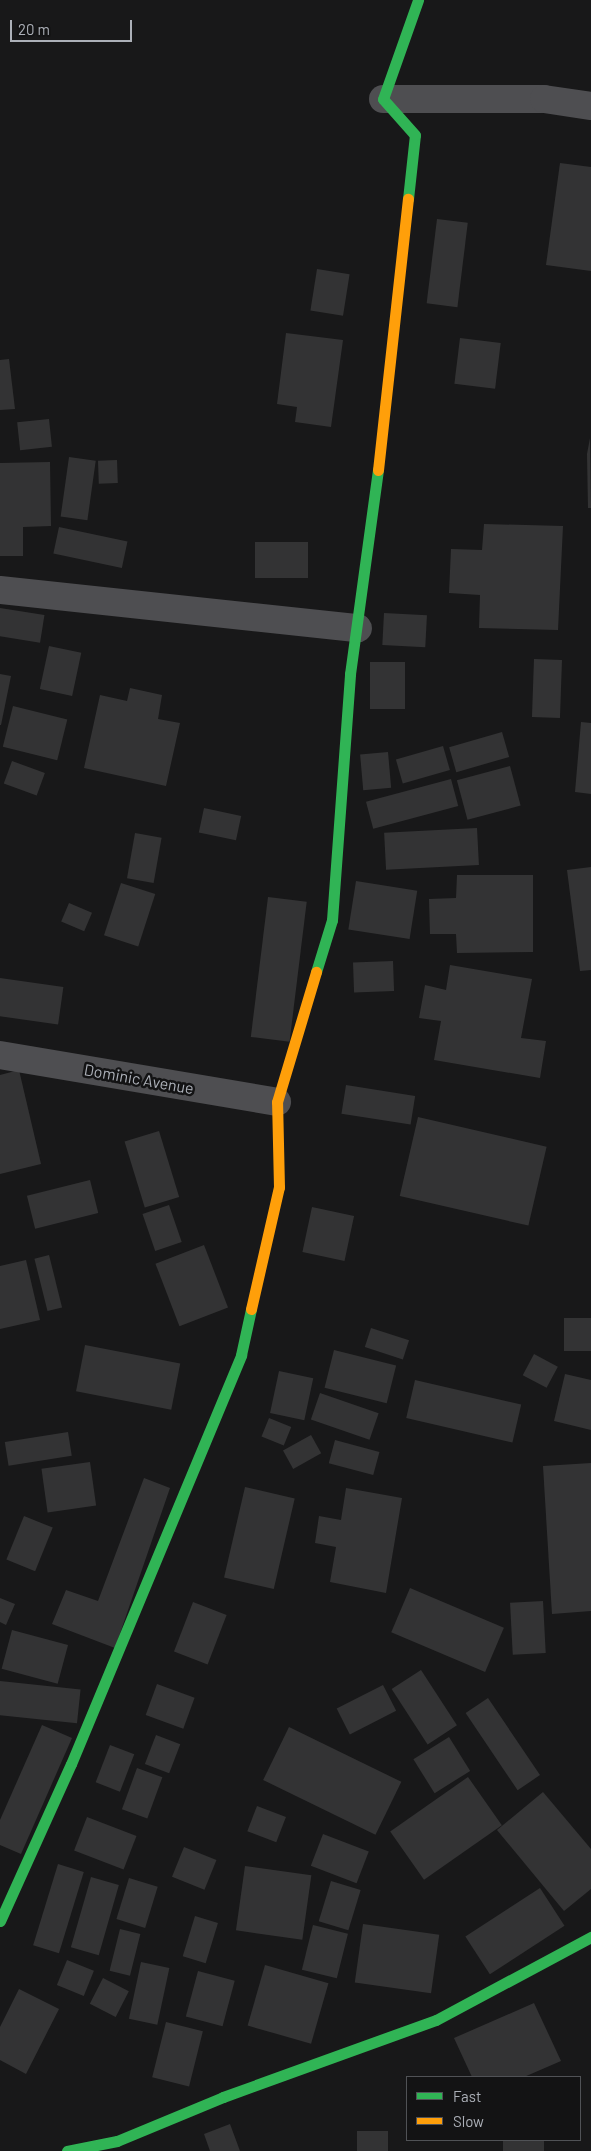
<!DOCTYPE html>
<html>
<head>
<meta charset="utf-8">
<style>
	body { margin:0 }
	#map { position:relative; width:591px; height:2151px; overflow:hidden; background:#181819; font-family:Barlow,sans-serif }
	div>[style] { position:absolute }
	.building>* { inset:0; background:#333334; transform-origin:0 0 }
	.street>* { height:28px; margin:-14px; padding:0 14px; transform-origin:14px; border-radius:14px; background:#4e4e51 }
	.fast>* { height:11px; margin:-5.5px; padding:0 5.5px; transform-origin:5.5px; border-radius:5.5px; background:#30b455 }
	.slow>* { height:11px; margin:-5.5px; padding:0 5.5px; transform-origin:5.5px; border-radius:5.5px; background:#ff9f0a }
	span { translate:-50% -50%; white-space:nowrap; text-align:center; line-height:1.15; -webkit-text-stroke:5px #131314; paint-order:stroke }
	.street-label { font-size:16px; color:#acb0b8 }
	.legend { position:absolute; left:406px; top:2076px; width:175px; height:65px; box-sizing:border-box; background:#131314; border:1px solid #505256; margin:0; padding:6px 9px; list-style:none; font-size:15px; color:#acb0b8 }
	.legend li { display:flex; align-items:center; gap:10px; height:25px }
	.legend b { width:25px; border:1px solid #505256 }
	.scale { position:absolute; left:10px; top:20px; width:122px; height:22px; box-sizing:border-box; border:2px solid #acb0b8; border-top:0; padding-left:6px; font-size:15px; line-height:18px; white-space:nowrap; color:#acb0b8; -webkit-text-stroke:4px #131314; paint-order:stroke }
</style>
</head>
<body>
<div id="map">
	<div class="building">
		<i style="clip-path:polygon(560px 163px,591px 167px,591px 271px,546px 265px)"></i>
		<i style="left:437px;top:219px;width:31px;height:85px;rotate:7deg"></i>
		<i style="left:317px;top:269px;width:33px;height:42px;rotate:9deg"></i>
		<i style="clip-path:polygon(286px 333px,343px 340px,331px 427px,295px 422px,297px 407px,277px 404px)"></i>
		<i style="left:460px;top:338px;width:41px;height:46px;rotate:7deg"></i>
		<i style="clip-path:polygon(9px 359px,15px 409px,0 410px,0 360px)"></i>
		<i style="left:49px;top:419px;width:28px;height:32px;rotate:84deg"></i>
		<i style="clip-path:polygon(590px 438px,591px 508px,588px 508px,587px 454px)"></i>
		<i style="left:69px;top:457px;width:27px;height:60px;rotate:8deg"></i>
		<i style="left:117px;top:460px;width:23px;height:19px;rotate:88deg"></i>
		<i style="clip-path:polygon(50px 462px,51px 526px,23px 527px,23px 556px,0 556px,0 463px)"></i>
		<i style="clip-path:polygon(484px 524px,563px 526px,558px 630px,479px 628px,480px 595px,449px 593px,451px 549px,482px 550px)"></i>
		<i style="left:59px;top:527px;width:70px;height:27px;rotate:12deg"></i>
		<i style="left:308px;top:542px;width:36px;height:53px;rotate:90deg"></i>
		<i style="left:0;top:608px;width:45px;height:28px;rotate:9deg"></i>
		<i style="left:384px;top:613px;width:43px;height:32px;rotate:3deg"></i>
		<i style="left:49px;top:646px;width:33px;height:44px;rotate:12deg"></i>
		<i style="left:534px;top:659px;width:28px;height:58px;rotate:2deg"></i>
		<i style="left:370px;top:662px;width:35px;height:47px"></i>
		<i style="clip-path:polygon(0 674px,11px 676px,1px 725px,0 725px)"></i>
		<i style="clip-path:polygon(130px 688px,162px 695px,158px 719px,180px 723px,166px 786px,84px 768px,100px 695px,127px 701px)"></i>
		<i style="left:13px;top:706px;width:56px;height:42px;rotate:14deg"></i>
		<i style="clip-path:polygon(581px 722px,591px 723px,591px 794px,575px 792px)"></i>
		<i style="left:502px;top:732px;width:26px;height:55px;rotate:74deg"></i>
		<i style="left:443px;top:746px;width:25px;height:49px;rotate:74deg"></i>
		<i style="left:388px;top:752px;width:36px;height:28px;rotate:85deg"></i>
		<i style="left:12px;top:761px;width:35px;height:24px;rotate:20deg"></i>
		<i style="left:510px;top:766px;width:41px;height:55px;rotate:75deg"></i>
		<i style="left:451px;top:779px;width:28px;height:88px;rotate:75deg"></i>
		<i style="left:204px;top:808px;width:38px;height:25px;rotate:12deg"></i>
		<i style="left:477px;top:828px;width:37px;height:93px;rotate:87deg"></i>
		<i style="left:135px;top:833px;width:27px;height:46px;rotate:10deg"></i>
		<i style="clip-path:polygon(591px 867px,591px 970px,580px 971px,567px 870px)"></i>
		<i style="clip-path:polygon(457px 875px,533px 875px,533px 952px,457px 953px,456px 934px,430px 934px,429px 899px,456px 898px)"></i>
		<i style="left:356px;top:881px;width:62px;height:49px;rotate:9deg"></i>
		<i style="left:121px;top:883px;width:36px;height:55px;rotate:18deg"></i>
		<i style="left:268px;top:897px;width:39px;height:141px;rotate:7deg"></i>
		<i style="left:69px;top:903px;width:25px;height:20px;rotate:23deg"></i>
		<i style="left:393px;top:961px;width:30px;height:40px;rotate:88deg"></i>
		<i style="clip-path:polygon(450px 965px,532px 979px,521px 1038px,546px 1041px,540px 1078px,434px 1060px,441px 1021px,419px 1018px,425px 985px,446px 990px)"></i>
		<i style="left:0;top:978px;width:64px;height:38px;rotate:8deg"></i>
		<i style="clip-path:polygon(19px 1070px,41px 1164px,0 1174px,0 1075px)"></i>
		<i style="left:346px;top:1085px;width:70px;height:29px;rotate:9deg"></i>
		<i style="left:418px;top:1117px;width:132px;height:81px;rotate:13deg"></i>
		<i style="left:159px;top:1131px;width:69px;height:36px;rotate:73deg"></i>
		<i style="left:90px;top:1180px;width:34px;height:65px;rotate:76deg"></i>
		<i style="left:169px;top:1205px;width:39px;height:28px;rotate:71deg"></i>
		<i style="left:312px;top:1207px;width:43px;height:46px;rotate:12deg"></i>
		<i style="left:204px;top:1245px;width:67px;height:52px;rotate:69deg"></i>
		<i style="left:49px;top:1255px;width:54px;height:15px;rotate:76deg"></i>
		<i style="clip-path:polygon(26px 1260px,40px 1320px,0 1329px,0 1266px)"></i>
		<i style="left:591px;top:1318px;width:33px;height:27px;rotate:90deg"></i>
		<i style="left:371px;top:1328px;width:40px;height:20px;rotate:18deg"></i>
		<i style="left:85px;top:1345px;width:97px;height:47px;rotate:11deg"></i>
		<i style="left:334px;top:1350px;width:64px;height:39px;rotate:14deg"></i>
		<i style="left:534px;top:1354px;width:27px;height:24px;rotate:28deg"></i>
		<i style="left:279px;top:1371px;width:35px;height:43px;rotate:12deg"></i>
		<i style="clip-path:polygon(565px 1374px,591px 1380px,591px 1430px,554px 1421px)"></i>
		<i style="left:415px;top:1380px;width:109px;height:39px;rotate:13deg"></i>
		<i style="left:320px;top:1393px;width:62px;height:28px;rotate:19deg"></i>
		<i style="left:269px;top:1418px;width:24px;height:20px;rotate:22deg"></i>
		<i style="left:68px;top:1432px;width:24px;height:64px;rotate:81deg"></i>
		<i style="left:311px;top:1435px;width:21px;height:32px;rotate:61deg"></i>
		<i style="left:335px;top:1440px;width:46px;height:24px;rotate:15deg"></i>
		<i style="left:90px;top:1462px;width:44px;height:49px;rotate:82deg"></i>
		<i style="clip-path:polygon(591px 1463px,591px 1611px,552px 1614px,543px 1466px)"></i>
		<i style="clip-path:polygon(144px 1478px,170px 1488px,115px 1648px,52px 1624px,66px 1590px,98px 1601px)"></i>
		<i style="left:245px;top:1487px;width:51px;height:93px;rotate:13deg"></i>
		<i style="clip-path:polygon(346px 1488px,402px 1498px,386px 1593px,330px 1582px,336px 1547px,315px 1543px,319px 1516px,341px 1520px)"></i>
		<i style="left:24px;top:1516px;width:31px;height:47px;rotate:22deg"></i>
		<i style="left:410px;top:1588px;width:102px;height:48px;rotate:23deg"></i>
		<i style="clip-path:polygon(0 1598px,15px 1604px,6px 1625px,0 1622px)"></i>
		<i style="left:543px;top:1601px;width:52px;height:33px;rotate:87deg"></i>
		<i style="left:193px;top:1602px;width:36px;height:53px;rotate:21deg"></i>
		<i style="left:12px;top:1630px;width:58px;height:40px;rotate:15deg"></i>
		<i style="left:421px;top:1670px;width:66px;height:35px;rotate:57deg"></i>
		<i style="left:0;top:1681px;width:81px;height:34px;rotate:6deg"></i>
		<i style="left:157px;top:1684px;width:40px;height:33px;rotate:20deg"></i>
		<i style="left:383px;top:1685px;width:29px;height:52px;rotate:63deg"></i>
		<i style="left:488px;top:1698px;width:93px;height:27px;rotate:56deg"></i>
		<i style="clip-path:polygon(42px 1725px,72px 1738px,21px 1854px,0 1845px,0 1820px)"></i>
		<i style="left:289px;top:1727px;width:125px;height:59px;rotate:26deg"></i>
		<i style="left:156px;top:1735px;width:26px;height:31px;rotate:21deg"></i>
		<i style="left:449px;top:1737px;width:40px;height:42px;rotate:58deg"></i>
		<i style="left:110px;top:1745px;width:26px;height:40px;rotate:21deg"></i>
		<i style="left:137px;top:1768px;width:27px;height:44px;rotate:20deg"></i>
		<i style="left:468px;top:1777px;width:59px;height:95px;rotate:55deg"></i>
		<i style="clip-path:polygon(543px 1792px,591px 1849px,591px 1889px,564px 1911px,497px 1830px)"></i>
		<i style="left:257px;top:1806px;width:31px;height:27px;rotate:21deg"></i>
		<i style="left:87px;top:1817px;width:53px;height:36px;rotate:21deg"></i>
		<i style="left:323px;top:1834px;width:49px;height:34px;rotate:21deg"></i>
		<i style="left:184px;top:1847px;width:35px;height:32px;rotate:22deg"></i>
		<i style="left:58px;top:1864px;width:27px;height:85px;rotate:17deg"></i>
		<i style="left:245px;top:1866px;width:67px;height:65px;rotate:8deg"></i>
		<i style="left:91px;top:1877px;width:29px;height:73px;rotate:16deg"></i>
		<i style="left:129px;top:1878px;width:30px;height:43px;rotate:17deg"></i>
		<i style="left:331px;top:1881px;width:31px;height:42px;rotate:17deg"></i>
		<i style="left:540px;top:1888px;width:45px;height:89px;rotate:57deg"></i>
		<i style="left:195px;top:1916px;width:24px;height:42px;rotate:17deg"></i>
		<i style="left:363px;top:1924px;width:77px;height:59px;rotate:8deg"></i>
		<i style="left:313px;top:1925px;width:36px;height:46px;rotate:14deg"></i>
		<i style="left:120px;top:1929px;width:21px;height:43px;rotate:14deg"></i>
		<i style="left:67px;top:1960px;width:29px;height:27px;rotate:22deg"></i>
		<i style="left:141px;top:1962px;width:29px;height:58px;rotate:12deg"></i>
		<i style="left:265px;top:1965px;width:66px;height:63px;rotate:16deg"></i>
		<i style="left:198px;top:1971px;width:38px;height:47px;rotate:15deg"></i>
		<i style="left:103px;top:1978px;width:29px;height:29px;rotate:27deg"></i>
		<i style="clip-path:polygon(19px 1989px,59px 2009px,26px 2074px,0 2060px,0 2027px)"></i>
		<i style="clip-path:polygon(534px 2003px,561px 2061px,524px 2077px,472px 2077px,454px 2038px)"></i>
		<i style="left:166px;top:2022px;width:38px;height:57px;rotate:14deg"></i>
		<i style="clip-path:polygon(230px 2124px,240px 2151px,210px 2151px,204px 2134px)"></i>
		<i style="left:357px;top:2131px;width:31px;height:20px"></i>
		<i style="left:503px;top:2140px;width:41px;height:11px"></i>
	</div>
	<div class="street">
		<i style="left:383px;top:99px;width:161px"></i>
		<i style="left:544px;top:99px;width:48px;rotate:8.5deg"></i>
		<i style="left:0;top:590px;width:360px;rotate:6.1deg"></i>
		<i style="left:0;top:1055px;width:281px;rotate:9.6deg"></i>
	</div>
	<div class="fast">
		<i style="left:408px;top:199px;width:64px;rotate:-83.8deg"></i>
		<i style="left:415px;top:135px;width:48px;rotate:-131.6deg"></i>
		<i style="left:383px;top:99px;width:105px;rotate:-70.5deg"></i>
		<i style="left:316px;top:972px;width:54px;rotate:-72.9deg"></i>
		<i style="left:332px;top:920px;width:247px;rotate:-85.8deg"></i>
		<i style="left:350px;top:674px;width:206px;rotate:-82.2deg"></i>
		<i style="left:0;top:1921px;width:172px;rotate:-65.7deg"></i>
		<i style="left:71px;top:1764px;width:443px;rotate:-67.4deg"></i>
		<i style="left:241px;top:1355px;width:47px;rotate:-77.7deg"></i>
		<i style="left:67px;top:2151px;width:51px;rotate:-11.3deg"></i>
		<i style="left:117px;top:2141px;width:115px;rotate:-22.5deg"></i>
		<i style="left:223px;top:2097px;width:226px;rotate:-19.9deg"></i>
		<i style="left:436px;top:2020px;width:176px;rotate:-28.2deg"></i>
	</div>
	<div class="slow">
		<i style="left:378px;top:470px;width:273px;rotate:-83.7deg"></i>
		<i style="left:251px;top:1309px;width:125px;rotate:-77.1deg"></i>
		<i style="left:279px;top:1187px;width:85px;rotate:-91.3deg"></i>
		<i style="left:277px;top:1102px;width:136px;rotate:-73.3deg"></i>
	</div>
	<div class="street-label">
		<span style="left:139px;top:1079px;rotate:10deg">Dominic Avenue</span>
	</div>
	<ul class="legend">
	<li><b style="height:6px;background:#30b455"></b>Fast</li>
	<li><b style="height:6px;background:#ff9f0a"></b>Slow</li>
	</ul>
	<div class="scale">20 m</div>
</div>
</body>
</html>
